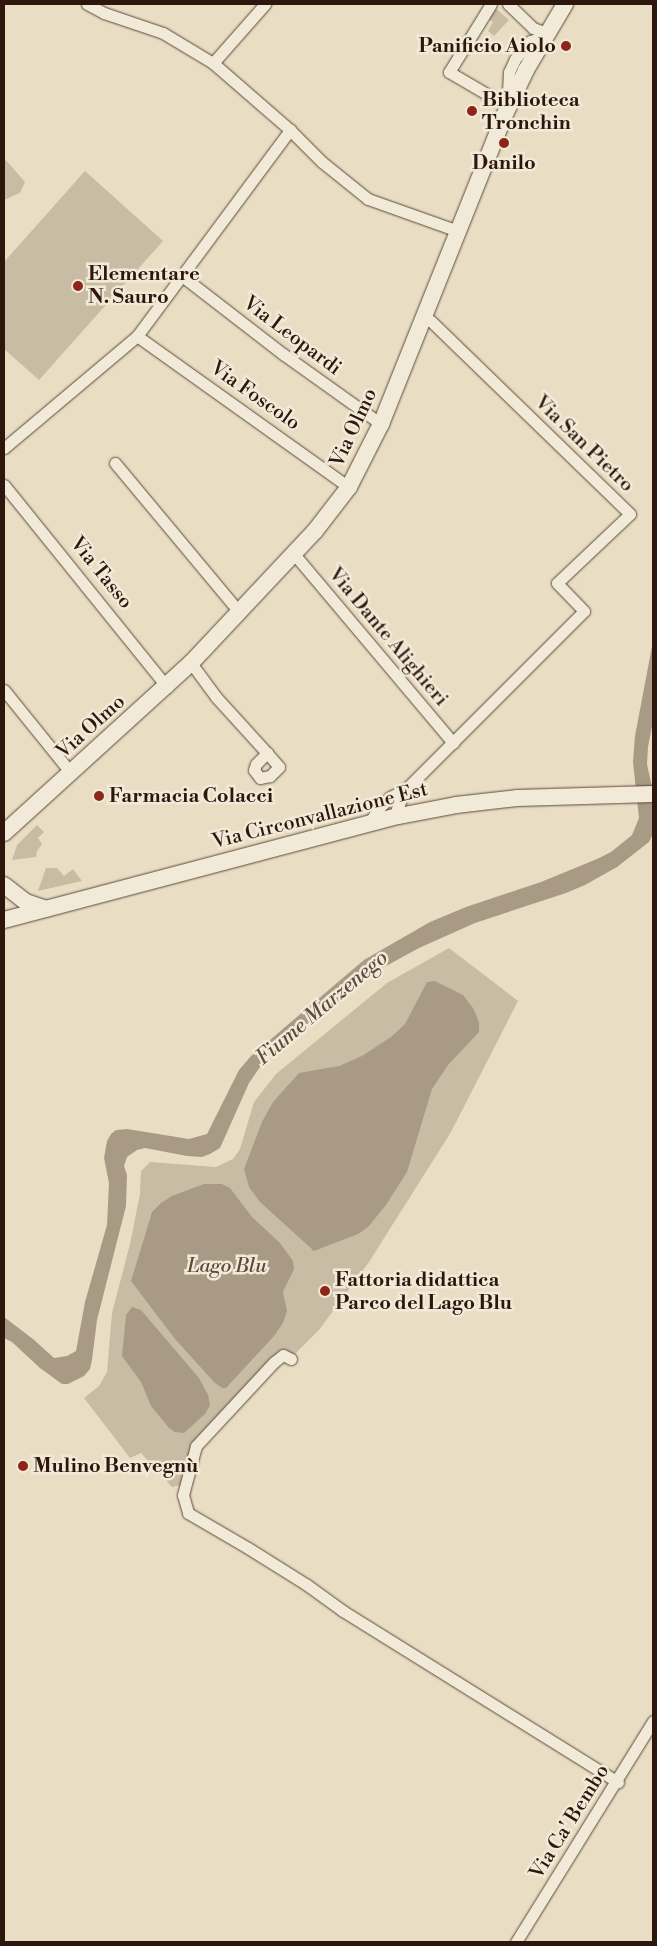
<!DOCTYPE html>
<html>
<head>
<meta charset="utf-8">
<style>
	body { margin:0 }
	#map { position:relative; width:657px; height:1946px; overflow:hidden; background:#e9dec3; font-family:"Libre Bodoni",serif }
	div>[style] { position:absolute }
	.green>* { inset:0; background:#c9bca4 }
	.water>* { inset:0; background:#a99a85 }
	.roads { filter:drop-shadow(0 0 1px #5d483a) drop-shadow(0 0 1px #5d483a) }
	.street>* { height:11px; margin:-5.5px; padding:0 5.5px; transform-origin:5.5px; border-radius:5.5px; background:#f1ead8 }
	.secondary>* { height:16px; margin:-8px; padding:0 8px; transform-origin:8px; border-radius:8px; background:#f1ead8 }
	.dots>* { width:14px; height:14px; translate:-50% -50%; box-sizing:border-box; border:2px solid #f1ead8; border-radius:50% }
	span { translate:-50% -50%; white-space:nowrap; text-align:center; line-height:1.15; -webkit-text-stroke:5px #f1ead8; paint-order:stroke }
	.poi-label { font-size:20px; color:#2e160d; font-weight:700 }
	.right { translate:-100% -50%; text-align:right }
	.left { translate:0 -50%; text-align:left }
	.street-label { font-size:20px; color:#2e160d }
	.park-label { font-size:20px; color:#5c483a; font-style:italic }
	.water-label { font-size:21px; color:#5f4b3d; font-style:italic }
	.frame { position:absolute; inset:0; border:5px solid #2e160d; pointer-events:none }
</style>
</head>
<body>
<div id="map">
	<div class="green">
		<i style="clip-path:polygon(494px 7px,509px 20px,494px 36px,488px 31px,493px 22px,487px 17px)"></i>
		<i style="clip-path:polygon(4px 158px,25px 182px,20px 193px,4px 200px)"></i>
		<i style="clip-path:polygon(85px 171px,163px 241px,39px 380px,4px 349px,4px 262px)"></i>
		<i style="clip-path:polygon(37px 825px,44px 832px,38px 838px,42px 844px,37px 851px,36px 857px,12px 860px,17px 845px)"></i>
		<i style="clip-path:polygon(46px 868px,57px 868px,64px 876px,73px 869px,82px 881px,38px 891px)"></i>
		<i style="clip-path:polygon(449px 948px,518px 1001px,451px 1132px,369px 1262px,319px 1330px,294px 1355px,290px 1355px,283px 1349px,196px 1440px,181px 1485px,172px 1487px,141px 1453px,130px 1458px,84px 1398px,99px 1386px,107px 1372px,112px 1313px,130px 1244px,140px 1194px,141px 1171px,150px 1162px,216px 1167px,233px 1159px,240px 1149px,254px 1102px,276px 1074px,387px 983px)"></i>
	</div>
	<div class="water">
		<i style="clip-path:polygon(653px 641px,653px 721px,648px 747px,647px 764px,653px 792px,653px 834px,649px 842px,617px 867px,585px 885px,566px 893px,475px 923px,419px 948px,366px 977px,319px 1018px,267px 1057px,249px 1083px,220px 1148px,210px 1154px,202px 1157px,187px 1156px,145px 1148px,137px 1150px,127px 1157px,124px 1166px,127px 1175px,126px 1206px,97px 1320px,92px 1360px,90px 1369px,84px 1376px,68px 1384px,62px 1384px,40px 1368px,12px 1342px,4px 1338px,4px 1317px,33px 1339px,54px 1358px,67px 1356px,76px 1351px,85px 1302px,107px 1225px,109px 1183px,104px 1158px,107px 1141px,111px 1134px,116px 1130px,127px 1129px,189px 1139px,207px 1134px,239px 1070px,251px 1056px,364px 960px,430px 922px,466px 907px,541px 882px,597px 859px,611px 852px,632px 835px,639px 818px,633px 762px,635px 736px)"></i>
		<i style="clip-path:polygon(435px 981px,463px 995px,473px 1008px,479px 1022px,479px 1032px,448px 1065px,432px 1089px,407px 1172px,386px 1205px,368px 1227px,358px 1234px,314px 1251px,260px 1202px,249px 1187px,244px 1169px,262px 1122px,273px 1102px,299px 1073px,339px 1066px,362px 1056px,391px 1037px,405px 1024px,427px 982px)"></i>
		<i style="clip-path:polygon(204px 1184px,222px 1184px,230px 1188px,252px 1217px,280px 1243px,293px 1261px,294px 1269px,283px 1292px,287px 1311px,283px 1323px,274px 1336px,226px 1388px,222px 1388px,214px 1382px,175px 1339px,131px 1281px,152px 1212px,161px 1203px,172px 1196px)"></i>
		<i style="clip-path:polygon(132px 1307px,141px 1310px,199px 1378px,208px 1395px,210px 1405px,205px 1414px,184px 1433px,175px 1432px,169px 1428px,151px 1406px,141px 1382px,122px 1356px,126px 1315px)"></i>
	</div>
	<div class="roads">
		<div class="street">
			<i style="left:87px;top:4px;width:19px;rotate:28deg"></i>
			<i style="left:104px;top:13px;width:62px;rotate:18.7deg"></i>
			<i style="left:163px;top:33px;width:58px;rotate:31deg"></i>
			<i style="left:213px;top:63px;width:102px;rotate:41deg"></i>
			<i style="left:290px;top:130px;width:45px;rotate:45deg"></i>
			<i style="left:322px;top:162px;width:59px;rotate:38.8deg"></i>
			<i style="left:368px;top:199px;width:96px;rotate:19.6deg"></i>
			<i style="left:491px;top:4px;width:80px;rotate:121.7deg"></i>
			<i style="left:449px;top:72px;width:61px;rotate:30.3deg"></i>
			<i style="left:502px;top:103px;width:13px;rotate:-63deg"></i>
			<i style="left:508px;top:91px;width:19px;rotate:-87deg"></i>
			<i style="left:509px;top:72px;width:14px;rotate:-65deg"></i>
			<i style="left:515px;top:59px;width:23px;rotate:-50deg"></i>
			<i style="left:530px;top:41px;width:7px;rotate:-16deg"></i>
			<i style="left:537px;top:39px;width:9px;rotate:-63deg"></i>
			<i style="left:541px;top:31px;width:9px;rotate:-159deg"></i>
			<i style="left:533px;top:28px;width:35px;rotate:-136deg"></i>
			<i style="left:213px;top:63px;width:79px;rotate:-48.6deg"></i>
			<i style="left:182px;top:276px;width:128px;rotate:37.7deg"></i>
			<i style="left:283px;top:354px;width:120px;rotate:35.5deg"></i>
			<i style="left:137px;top:336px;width:260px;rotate:35.5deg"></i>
			<i style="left:4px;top:448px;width:174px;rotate:-40.1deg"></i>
			<i style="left:137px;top:336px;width:257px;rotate:-53.4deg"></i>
			<i style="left:115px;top:463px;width:195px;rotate:50.2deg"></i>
			<i style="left:4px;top:485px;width:260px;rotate:51.1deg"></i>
			<i style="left:294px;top:554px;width:247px;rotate:49.9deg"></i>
			<i style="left:191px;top:663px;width:42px;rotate:53.7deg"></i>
			<i style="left:216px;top:697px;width:76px;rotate:47.7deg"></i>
			<i style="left:267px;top:753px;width:18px;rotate:49deg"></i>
			<i style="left:279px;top:767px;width:13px;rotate:135deg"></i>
			<i style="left:270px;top:776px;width:10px;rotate:169deg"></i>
			<i style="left:260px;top:778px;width:10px;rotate:-127deg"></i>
			<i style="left:254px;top:770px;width:6px;rotate:-72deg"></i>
			<i style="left:256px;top:764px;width:16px;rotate:-45deg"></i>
			<i style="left:4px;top:690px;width:107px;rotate:51.1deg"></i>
			<i style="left:399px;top:816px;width:7px;rotate:-106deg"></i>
			<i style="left:397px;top:809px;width:21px;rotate:-67deg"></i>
			<i style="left:368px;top:824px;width:19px;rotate:-55deg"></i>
			<i style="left:379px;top:808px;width:16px;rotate:-45deg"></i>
			<i style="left:390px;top:797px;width:17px;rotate:-25deg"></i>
			<i style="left:405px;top:790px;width:253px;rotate:-45deg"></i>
			<i style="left:584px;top:611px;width:39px;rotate:-134deg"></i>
			<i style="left:557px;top:583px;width:100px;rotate:-43.4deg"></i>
			<i style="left:630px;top:514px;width:277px;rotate:-135.9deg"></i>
			<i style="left:431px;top:321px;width:8px;rotate:-150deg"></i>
			<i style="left:291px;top:1359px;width:9px;rotate:-153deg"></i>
			<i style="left:283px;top:1355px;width:11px;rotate:142deg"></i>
			<i style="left:274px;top:1362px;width:115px;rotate:132.9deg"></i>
			<i style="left:196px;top:1446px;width:51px;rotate:104.9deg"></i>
			<i style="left:183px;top:1495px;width:19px;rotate:74deg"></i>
			<i style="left:188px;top:1513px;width:69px;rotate:30.3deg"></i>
			<i style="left:248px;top:1548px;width:70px;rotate:32.1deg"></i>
			<i style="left:307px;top:1585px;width:44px;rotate:35.8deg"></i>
			<i style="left:343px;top:1611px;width:324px;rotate:31.9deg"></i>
			<i style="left:516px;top:1942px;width:260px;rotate:-58.2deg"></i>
		</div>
		<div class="secondary">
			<i style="left:4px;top:833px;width:253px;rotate:-42.3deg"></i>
			<i style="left:191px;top:663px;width:181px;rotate:-46.8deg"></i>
			<i style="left:315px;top:531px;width:56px;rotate:-52.3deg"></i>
			<i style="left:349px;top:487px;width:71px;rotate:-63.1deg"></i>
			<i style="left:381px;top:424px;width:336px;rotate:-68.2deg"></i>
			<i style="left:506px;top:112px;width:47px;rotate:-64.5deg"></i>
			<i style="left:526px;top:70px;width:77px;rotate:-59.4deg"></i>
			<i style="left:4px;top:885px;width:28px;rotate:38deg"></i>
			<i style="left:26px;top:902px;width:21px;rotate:19deg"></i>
			<i style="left:4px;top:920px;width:408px;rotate:-14.8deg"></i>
			<i style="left:399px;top:816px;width:58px;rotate:-10.9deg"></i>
			<i style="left:456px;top:805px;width:61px;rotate:-6.5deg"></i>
			<i style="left:517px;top:798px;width:136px;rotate:-1.7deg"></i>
		</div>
	</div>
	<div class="dots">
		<i style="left:566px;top:46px;background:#8f2418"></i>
		<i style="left:472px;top:111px;background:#8f2418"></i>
		<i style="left:504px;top:143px;background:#8f2418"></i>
		<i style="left:78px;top:286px;background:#8f2418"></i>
		<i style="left:99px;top:796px;background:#8f2418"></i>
		<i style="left:325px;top:1291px;background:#8f2418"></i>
		<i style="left:23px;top:1466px;background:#8f2418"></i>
	</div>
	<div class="poi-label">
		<span class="right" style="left:556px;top:46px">Panificio Aiolo</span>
		<span class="left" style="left:482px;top:112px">Biblioteca<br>Tronchin</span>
		<span style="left:504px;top:163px">Danilo</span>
		<span class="left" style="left:88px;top:286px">Elementare<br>N. Sauro</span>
		<span class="left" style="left:109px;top:796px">Farmacia Colacci</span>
		<span class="left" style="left:335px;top:1292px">Fattoria didattica<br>Parco del Lago Blu</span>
		<span class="left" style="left:33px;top:1466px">Mulino Benvegnù</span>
	</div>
	<div class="street-label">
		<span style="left:292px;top:336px;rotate:37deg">Via Leopardi</span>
		<span style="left:255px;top:396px;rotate:35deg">Via Foscolo</span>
		<span style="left:354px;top:428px;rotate:-65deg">Via Olmo</span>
		<span style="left:584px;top:444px;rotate:44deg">Via San Pietro</span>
		<span style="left:101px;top:573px;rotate:51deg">Via Tasso</span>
		<span style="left:388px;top:637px;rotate:50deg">Via Dante Alighieri</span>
		<span style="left:91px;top:727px;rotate:-42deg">Via Olmo</span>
		<span style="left:320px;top:816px;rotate:-14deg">Via Circonvallazione Est</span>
		<span style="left:570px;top:1822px;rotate:-58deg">Via Ca' Bembo</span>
	</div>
	<div class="park-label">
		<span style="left:227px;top:1266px">Lago Blu</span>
	</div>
	<div class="water-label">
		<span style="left:322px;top:1008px;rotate:-40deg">Fiume Marzenego</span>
	</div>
	<div class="frame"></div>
</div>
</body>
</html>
